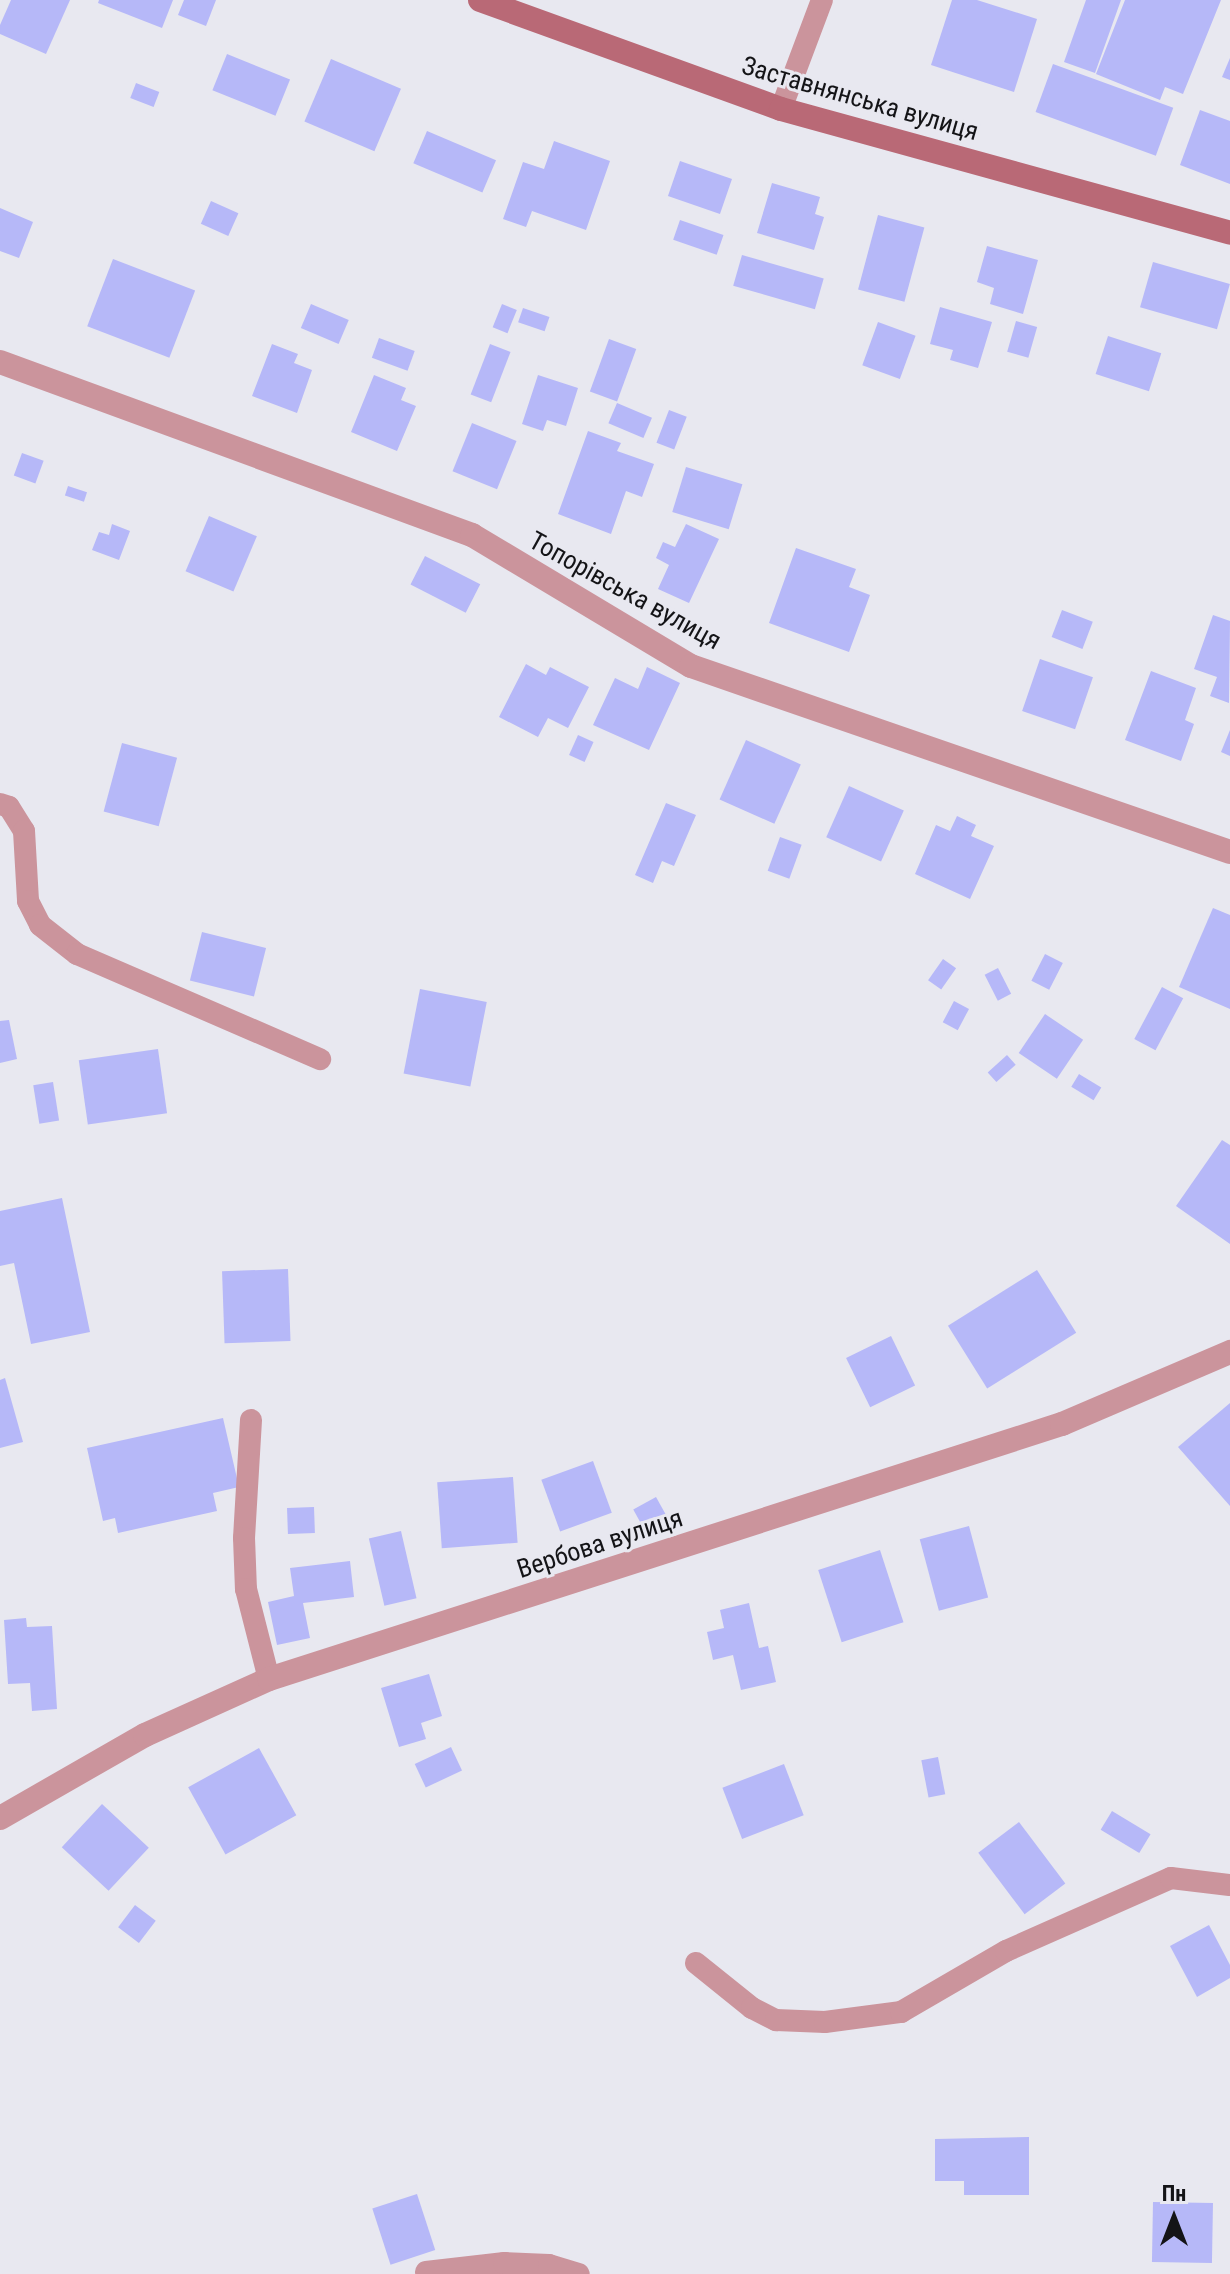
<!DOCTYPE html>
<html>
<head>
<meta charset="utf-8">
<style>
	body { margin:0 }
	#map { position:relative; width:1230px; height:2274px; overflow:hidden; background:#e8e8f0; font-family:"Roboto Condensed",sans-serif }
	div>[style] { position:absolute }
	.building>* { inset:0; background:#b6b8f8; transform-origin:0 0 }
	.lane>* { height:22px; margin:-11px; padding:0 11px; transform-origin:11px; border-radius:11px; background:#cb949c }
	.street>* { height:24px; margin:-12px; padding:0 12px; transform-origin:12px; border-radius:12px; background:#cb949c }
	.secondary>* { height:24px; margin:-12px; padding:0 12px; transform-origin:12px; border-radius:12px; background:#b96976 }
	span { translate:-50% -50%; white-space:nowrap; text-align:center; line-height:1.15; -webkit-text-stroke:6px #e8e8f0; paint-order:stroke }
	.street-label { font-size:26px; color:#141417 }
	.north { position:absolute; left:1134px; top:2178px; width:80px; height:80px; -webkit-text-stroke:6px #e8e8f0; paint-order:stroke; rotate:0deg; font-size:22px; font-weight:700; line-height:32px; text-align:center; color:#141417 }
	.north::after { content:''; display:block; margin:auto; width:28px; height:36px; background:#141417; clip-path:polygon(50% 0,100% 100%,50% 72%,0 100%) }
</style>
</head>
<body>
<div id="map">
	<div class="building">
		<i style="clip-path:polygon(11px 0,70px 0,46px 54px,0 34px,0 25px)"></i>
		<i style="clip-path:polygon(99px 0,173px 0,162px 28px,98px 3px)"></i>
		<i style="clip-path:polygon(184px 0,216px 0,206px 26px,178px 15px)"></i>
		<i style="clip-path:polygon(952px 0,977px 0,1037px 19px,1014px 92px,931px 65px)"></i>
		<i style="clip-path:polygon(1086px 0,1121px 0,1095px 73px,1064px 62px)"></i>
		<i style="clip-path:polygon(1125px 0,1221px 0,1183px 94px,1165px 87px,1160px 100px,1096px 74px)"></i>
		<i style="left:227px;top:54px;width:68px;height:39px;rotate:22deg"></i>
		<i style="clip-path:polygon(1230px 58px,1230px 80px,1222px 77px)"></i>
		<i style="left:331px;top:59px;width:76px;height:68px;rotate:23deg"></i>
		<i style="left:1053px;top:64px;width:128px;height:51px;rotate:20deg"></i>
		<i style="left:136px;top:83px;width:25px;height:16px;rotate:21deg"></i>
		<i style="clip-path:polygon(1200px 110px,1230px 121px,1230px 184px,1180px 165px)"></i>
		<i style="left:427px;top:131px;width:75px;height:35px;rotate:23deg"></i>
		<i style="clip-path:polygon(554px 141px,610px 161px,586px 230px,532px 211px,526px 227px,503px 219px,523px 162px,544px 169px)"></i>
		<i style="left:680px;top:161px;width:55px;height:37px;rotate:19deg"></i>
		<i style="clip-path:polygon(772px 183px,820px 197px,815px 214px,824px 217px,814px 250px,757px 233px)"></i>
		<i style="left:211px;top:201px;width:30px;height:25px;rotate:24deg"></i>
		<i style="clip-path:polygon(0 208px,33px 222px,19px 258px,0 251px)"></i>
		<i style="left:878px;top:215px;width:48px;height:77px;rotate:15deg"></i>
		<i style="left:680px;top:220px;width:46px;height:21px;rotate:19deg"></i>
		<i style="clip-path:polygon(987px 246px,1038px 260px,1023px 314px,990px 304px,994px 288px,977px 282px)"></i>
		<i style="left:742px;top:255px;width:85px;height:32px;rotate:16deg"></i>
		<i style="left:113px;top:259px;width:88px;height:72px;rotate:21deg"></i>
		<i style="left:1153px;top:262px;width:80px;height:47px;rotate:16deg"></i>
		<i style="left:311px;top:304px;width:41px;height:26px;rotate:23deg"></i>
		<i style="left:502px;top:304px;width:16px;height:25px;rotate:22deg"></i>
		<i style="clip-path:polygon(940px 307px,992px 322px,978px 368px,950px 360px,953px 350px,930px 344px)"></i>
		<i style="left:523px;top:308px;width:28px;height:15px;rotate:19deg"></i>
		<i style="left:1016px;top:321px;width:22px;height:32px;rotate:16deg"></i>
		<i style="left:878px;top:322px;width:40px;height:46px;rotate:20deg"></i>
		<i style="left:1108px;top:336px;width:56px;height:40px;rotate:18deg"></i>
		<i style="left:379px;top:338px;width:38px;height:21px;rotate:20deg"></i>
		<i style="left:609px;top:339px;width:29px;height:56px;rotate:20deg"></i>
		<i style="clip-path:polygon(272px 344px,298px 354px,294px 363px,312px 370px,297px 413px,252px 396px)"></i>
		<i style="left:490px;top:344px;width:22px;height:54px;rotate:21deg"></i>
		<i style="clip-path:polygon(374px 375px,406px 388px,401px 400px,416px 406px,397px 451px,351px 432px)"></i>
		<i style="clip-path:polygon(538px 375px,578px 388px,566px 426px,547px 420px,543px 431px,522px 424px)"></i>
		<i style="left:617px;top:403px;width:38px;height:22px;rotate:23deg"></i>
		<i style="left:669px;top:410px;width:19px;height:35px;rotate:21deg"></i>
		<i style="left:472px;top:423px;width:48px;height:52px;rotate:22deg"></i>
		<i style="clip-path:polygon(588px 431px,621px 443px,617px 451px,654px 464px,642px 497px,626px 491px,611px 534px,558px 514px)"></i>
		<i style="left:22px;top:453px;width:23px;height:24px;rotate:20deg"></i>
		<i style="left:686px;top:467px;width:59px;height:47px;rotate:17deg"></i>
		<i style="left:68px;top:486px;width:20px;height:10px;rotate:18deg"></i>
		<i style="left:209px;top:516px;width:52px;height:60px;rotate:23deg"></i>
		<i style="clip-path:polygon(112px 524px,130px 531px,119px 560px,92px 550px,99px 532px,109px 535px)"></i>
		<i style="clip-path:polygon(686px 524px,719px 539px,689px 603px,658px 589px,669px 565px,656px 558px,663px 542px,675px 547px)"></i>
		<i style="clip-path:polygon(796px 548px,856px 569px,849px 587px,870px 595px,849px 652px,769px 623px)"></i>
		<i style="left:425px;top:556px;width:62px;height:32px;rotate:27deg"></i>
		<i style="left:1062px;top:610px;width:33px;height:29px;rotate:21deg"></i>
		<i style="clip-path:polygon(1213px 615px,1230px 621px,1229px 703px,1210px 696px,1217px 677px,1194px 669px)"></i>
		<i style="left:1040px;top:659px;width:56px;height:55px;rotate:19deg"></i>
		<i style="clip-path:polygon(526px 664px,546px 675px,550px 667px,589px 687px,568px 728px,548px 718px,538px 737px,499px 717px)"></i>
		<i style="clip-path:polygon(647px 667px,680px 683px,649px 750px,593px 725px,615px 678px,638px 689px)"></i>
		<i style="clip-path:polygon(1151px 671px,1196px 688px,1185px 720px,1194px 724px,1181px 761px,1125px 740px)"></i>
		<i style="clip-path:polygon(1230px 730px,1230px 756px,1221px 752px)"></i>
		<i style="left:578px;top:735px;width:17px;height:22px;rotate:24deg"></i>
		<i style="left:746px;top:740px;width:60px;height:65px;rotate:24deg"></i>
		<i style="left:122px;top:743px;width:57px;height:71px;rotate:15deg"></i>
		<i style="left:849px;top:786px;width:60px;height:56px;rotate:24deg"></i>
		<i style="clip-path:polygon(666px 803px,696px 815px,674px 866px,662px 861px,653px 883px,635px 875px)"></i>
		<i style="clip-path:polygon(957px 816px,976px 825px,971px 836px,994px 846px,970px 899px,915px 874px,936px 825px,950px 831px)"></i>
		<i style="left:780px;top:837px;width:23px;height:36px;rotate:20deg"></i>
		<i style="clip-path:polygon(1213px 908px,1230px 915px,1230px 1009px,1179px 987px)"></i>
		<i style="left:202px;top:932px;width:66px;height:50px;rotate:14deg"></i>
		<i style="left:1045px;top:954px;width:20px;height:30px;rotate:27deg"></i>
		<i style="left:943px;top:959px;width:16px;height:26px;rotate:35deg"></i>
		<i style="left:998px;top:968px;width:29px;height:15px;rotate:63deg"></i>
		<i style="left:1162px;top:987px;width:24px;height:59px;rotate:28deg"></i>
		<i style="left:420px;top:989px;width:68px;height:86px;rotate:11deg"></i>
		<i style="left:954px;top:1001px;width:17px;height:24px;rotate:28deg"></i>
		<i style="left:1045px;top:1014px;width:46px;height:47px;rotate:34deg"></i>
		<i style="clip-path:polygon(9px 1020px,17px 1059px,0 1063px,0 1021px)"></i>
		<i style="left:158px;top:1049px;width:65px;height:80px;rotate:82deg"></i>
		<i style="left:1007px;top:1055px;width:13px;height:26px;rotate:48deg"></i>
		<i style="left:1079px;top:1074px;width:26px;height:15px;rotate:31deg"></i>
		<i style="left:53px;top:1082px;width:39px;height:20px;rotate:81deg"></i>
		<i style="clip-path:polygon(1222px 1140px,1230px 1145px,1230px 1244px,1176px 1206px)"></i>
		<i style="clip-path:polygon(62px 1198px,90px 1332px,31px 1344px,14px 1263px,0 1266px,0 1211px)"></i>
		<i style="left:288px;top:1269px;width:72px;height:66px;rotate:88deg"></i>
		<i style="left:1037px;top:1270px;width:74px;height:105px;rotate:58deg"></i>
		<i style="left:891px;top:1336px;width:55px;height:50px;rotate:64deg"></i>
		<i style="clip-path:polygon(5px 1378px,23px 1442px,0 1448px,0 1380px)"></i>
		<i style="clip-path:polygon(1230px 1403px,1230px 1506px,1178px 1447px)"></i>
		<i style="clip-path:polygon(223px 1418px,239px 1487px,213px 1493px,217px 1511px,118px 1533px,115px 1518px,103px 1521px,87px 1448px)"></i>
		<i style="left:593px;top:1461px;width:55px;height:55px;rotate:70deg"></i>
		<i style="left:513px;top:1477px;width:66px;height:76px;rotate:86deg"></i>
		<i style="left:656px;top:1497px;width:23px;height:26px;rotate:61deg"></i>
		<i style="left:314px;top:1507px;width:26px;height:27px;rotate:88deg"></i>
		<i style="left:969px;top:1526px;width:74px;height:51px;rotate:75deg"></i>
		<i style="left:401px;top:1531px;width:69px;height:33px;rotate:77deg"></i>
		<i style="left:880px;top:1550px;width:76px;height:65px;rotate:72deg"></i>
		<i style="clip-path:polygon(350px 1561px,354px 1597px,303px 1603px,310px 1638px,277px 1645px,268px 1602px,294px 1596px,290px 1568px)"></i>
		<i style="clip-path:polygon(749px 1603px,759px 1648px,768px 1646px,776px 1682px,741px 1690px,733px 1655px,713px 1660px,707px 1632px,724px 1628px,720px 1610px)"></i>
		<i style="clip-path:polygon(26px 1618px,27px 1627px,52px 1626px,57px 1709px,32px 1711px,30px 1683px,8px 1684px,4px 1620px)"></i>
		<i style="clip-path:polygon(429px 1674px,442px 1716px,421px 1723px,426px 1739px,399px 1747px,381px 1688px)"></i>
		<i style="left:451px;top:1747px;width:26px;height:40px;rotate:65deg"></i>
		<i style="left:259px;top:1748px;width:77px;height:81px;rotate:61deg"></i>
		<i style="left:938px;top:1757px;width:38px;height:17px;rotate:79deg"></i>
		<i style="left:784px;top:1764px;width:55px;height:66px;rotate:69deg"></i>
		<i style="left:102px;top:1804px;width:64px;height:59px;rotate:43deg"></i>
		<i style="left:1112px;top:1811px;width:45px;height:22px;rotate:31deg"></i>
		<i style="left:1019px;top:1822px;width:77px;height:51px;rotate:53deg"></i>
		<i style="left:135px;top:1905px;width:26px;height:28px;rotate:37deg"></i>
		<i style="clip-path:polygon(1209px 1925px,1230px 1965px,1230px 1978px,1197px 1997px,1170px 1946px)"></i>
		<i style="clip-path:polygon(1029px 2137px,1029px 2195px,964px 2195px,964px 2181px,935px 2181px,935px 2139px)"></i>
		<i style="left:417px;top:2194px;width:59px;height:47px;rotate:72deg"></i>
		<i style="left:1153px;top:2202px;width:60px;height:60px;rotate:1deg"></i>
	</div>
	<div class="lane">
		<i style="left:781px;top:109px;width:116px;rotate:-69.4deg"></i>
		<i style="left:0;top:804px;width:9px;rotate:18deg"></i>
		<i style="left:9px;top:807px;width:28px;rotate:58deg"></i>
		<i style="left:24px;top:831px;width:70px;rotate:86.7deg"></i>
		<i style="left:28px;top:901px;width:27px;rotate:63deg"></i>
		<i style="left:40px;top:925px;width:47px;rotate:38.1deg"></i>
		<i style="left:77px;top:954px;width:265px;rotate:23.4deg"></i>
		<i style="left:251px;top:1420px;width:118px;rotate:93.4deg"></i>
		<i style="left:244px;top:1538px;width:51px;rotate:87.8deg"></i>
		<i style="left:246px;top:1589px;width:93px;rotate:75.7deg"></i>
		<i style="left:696px;top:1963px;width:72px;rotate:38.8deg"></i>
		<i style="left:752px;top:2008px;width:27px;rotate:27deg"></i>
		<i style="left:776px;top:2020px;width:49px;rotate:2.3deg"></i>
		<i style="left:825px;top:2022px;width:77px;rotate:-7.5deg"></i>
		<i style="left:901px;top:2012px;width:121px;rotate:-30.2deg"></i>
		<i style="left:1006px;top:1951px;width:180px;rotate:-23.9deg"></i>
		<i style="left:1171px;top:1878px;width:59px;rotate:6.8deg"></i>
		<i style="left:426px;top:2272px;width:79px;rotate:-6.6deg"></i>
		<i style="left:504px;top:2263px;width:45px;rotate:2.5deg"></i>
		<i style="left:549px;top:2265px;width:31px;rotate:17deg"></i>
	</div>
	<div class="street">
		<i style="left:0;top:362px;width:503px;rotate:20.13deg"></i>
		<i style="left:472px;top:535px;width:255px;rotate:30.9deg"></i>
		<i style="left:691px;top:666px;width:570px;rotate:19.04deg"></i>
		<i style="left:0;top:1818px;width:167px;rotate:-29.8deg"></i>
		<i style="left:145px;top:1735px;width:136px;rotate:-24.3deg"></i>
		<i style="left:269px;top:1679px;width:833px;rotate:-17.83deg"></i>
		<i style="left:1062px;top:1424px;width:183px;rotate:-23.2deg"></i>
	</div>
	<div class="secondary">
		<i style="left:480px;top:0;width:320px;rotate:19.9deg"></i>
		<i style="left:781px;top:109px;width:466px;rotate:15.4deg"></i>
	</div>
	<div class="street-label">
		<span style="left:860px;top:99px;rotate:16deg">Заставнянська вулиця</span>
		<span style="left:625px;top:591px;rotate:29deg">Топорівська вулиця</span>
		<span style="left:600px;top:1544px;rotate:-18deg">Вербова вулиця</span>
	</div>
	<div class="north">Пн</div>
</div>
</body>
</html>
